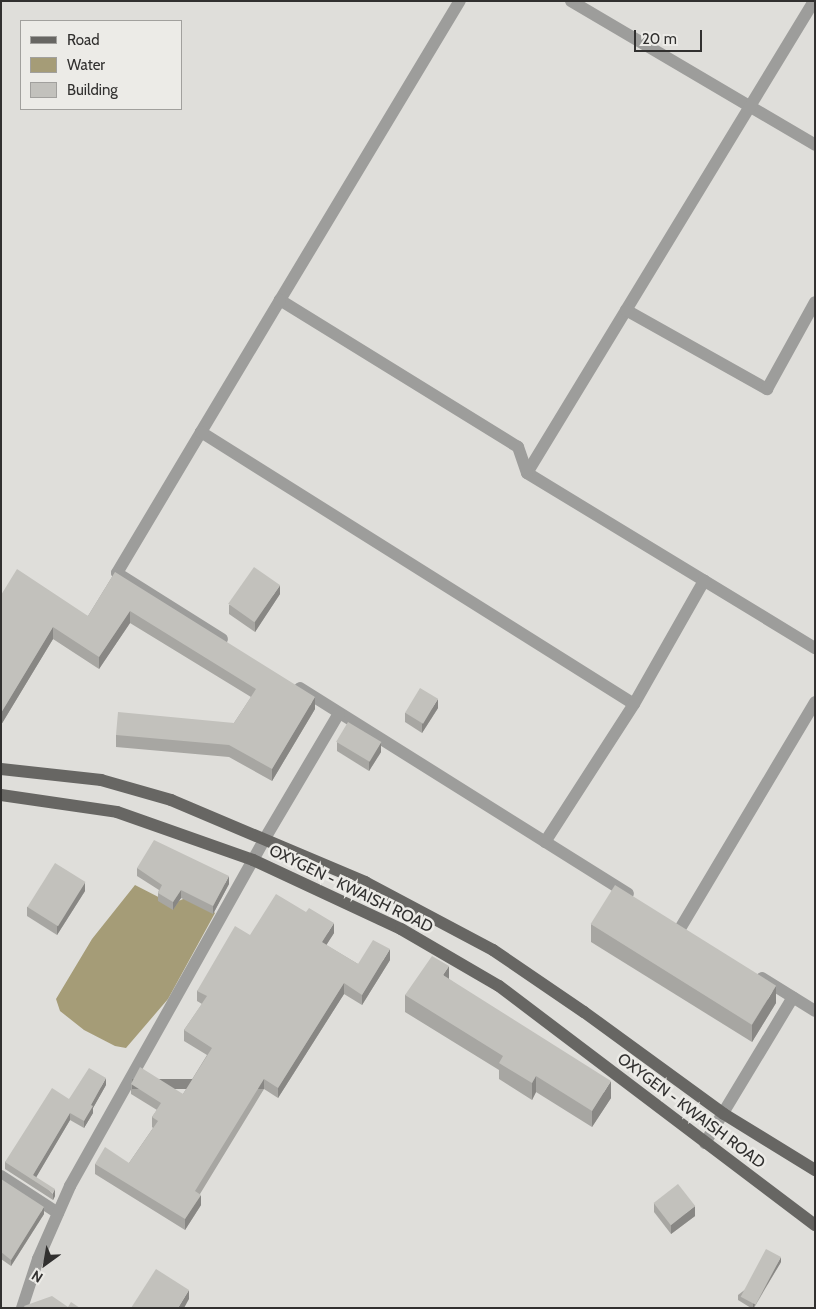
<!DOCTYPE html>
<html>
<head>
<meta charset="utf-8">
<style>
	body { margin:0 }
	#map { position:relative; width:816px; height:1309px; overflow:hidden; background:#dfdeda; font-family:Cabin,sans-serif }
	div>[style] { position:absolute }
	.water>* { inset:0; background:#a59c77 }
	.minor>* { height:12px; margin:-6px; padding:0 6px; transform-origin:6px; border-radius:6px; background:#9d9d9b }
	.major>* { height:12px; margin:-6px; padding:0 6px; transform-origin:6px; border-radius:6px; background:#676663 }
	.wall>* { inset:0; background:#a7a6a2 }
	.shaded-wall>* { inset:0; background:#888784; transform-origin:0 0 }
	.building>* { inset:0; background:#c2c1bc; transform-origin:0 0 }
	span { translate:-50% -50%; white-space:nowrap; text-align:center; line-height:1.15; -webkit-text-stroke:5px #ecebe7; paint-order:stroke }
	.street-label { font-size:16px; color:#31302f }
	.frame { position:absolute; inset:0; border:2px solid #31302f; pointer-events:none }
	.legend { position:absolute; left:20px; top:20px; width:162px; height:90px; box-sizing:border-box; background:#ecebe7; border:1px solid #a1a09d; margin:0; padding:6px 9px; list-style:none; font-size:15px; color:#31302f }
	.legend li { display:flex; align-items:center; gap:10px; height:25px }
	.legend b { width:25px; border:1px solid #a1a09d }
	.north { position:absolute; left:20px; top:1239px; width:50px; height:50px; -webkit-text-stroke:4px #ecebe7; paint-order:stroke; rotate:212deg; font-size:14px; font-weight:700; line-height:20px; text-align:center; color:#31302f }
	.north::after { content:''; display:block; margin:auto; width:18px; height:22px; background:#31302f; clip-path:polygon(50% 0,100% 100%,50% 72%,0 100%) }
	.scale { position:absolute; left:634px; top:30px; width:68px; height:22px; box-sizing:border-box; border:2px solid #31302f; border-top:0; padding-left:6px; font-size:15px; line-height:18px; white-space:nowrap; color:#31302f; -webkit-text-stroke:4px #ecebe7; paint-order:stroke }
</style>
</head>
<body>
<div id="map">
	<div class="water">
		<i style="clip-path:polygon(135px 885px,172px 904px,183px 899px,200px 898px,215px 913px,168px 999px,126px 1048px,115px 1046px,84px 1030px,60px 1011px,56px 999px,92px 939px)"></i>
	</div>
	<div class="minor">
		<i style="left:571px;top:1px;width:283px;rotate:30.5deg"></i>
		<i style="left:814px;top:1px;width:552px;rotate:121.3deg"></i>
		<i style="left:527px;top:473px;width:337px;rotate:31.3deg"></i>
		<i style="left:280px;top:300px;width:349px;rotate:-59deg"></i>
		<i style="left:626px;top:310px;width:162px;rotate:29.3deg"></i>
		<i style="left:767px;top:389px;width:99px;rotate:-61.1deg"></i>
		<i style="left:201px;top:432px;width:164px;rotate:120.8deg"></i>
		<i style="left:117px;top:573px;width:124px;rotate:32.2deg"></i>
		<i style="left:527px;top:473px;width:28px;rotate:-109deg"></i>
		<i style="left:518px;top:447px;width:280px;rotate:-148.3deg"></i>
		<i style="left:280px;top:300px;width:154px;rotate:120.9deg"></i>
		<i style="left:201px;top:432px;width:511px;rotate:32.14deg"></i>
		<i style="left:634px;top:704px;width:142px;rotate:-60.4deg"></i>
		<i style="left:300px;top:688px;width:387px;rotate:32.1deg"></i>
		<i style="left:545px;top:842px;width:164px;rotate:-57.2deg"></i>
		<i style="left:681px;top:927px;width:262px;rotate:-59.2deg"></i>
		<i style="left:762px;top:978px;width:62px;rotate:31.9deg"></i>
		<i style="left:705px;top:1143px;width:170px;rotate:-58.9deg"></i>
		<i style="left:1px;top:1176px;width:68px;rotate:33deg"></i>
		<i style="left:22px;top:1308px;width:52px;rotate:-71.9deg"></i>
		<i style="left:38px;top:1259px;width:80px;rotate:-66.3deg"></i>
		<i style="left:70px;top:1186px;width:397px;rotate:-60.7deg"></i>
		<i style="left:264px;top:840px;width:147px;rotate:-59.4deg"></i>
	</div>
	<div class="major">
		<i style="left:1px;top:769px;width:101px;rotate:6.3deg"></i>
		<i style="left:101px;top:780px;width:73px;rotate:15.9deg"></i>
		<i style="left:171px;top:800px;width:211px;rotate:22.9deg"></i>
		<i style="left:365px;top:882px;width:145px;rotate:28deg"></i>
		<i style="left:493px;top:950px;width:110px;rotate:34.3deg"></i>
		<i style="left:584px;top:1012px;width:173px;rotate:36.1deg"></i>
		<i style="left:724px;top:1114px;width:107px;rotate:31.6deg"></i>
		<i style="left:1px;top:795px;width:117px;rotate:8.3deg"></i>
		<i style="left:117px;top:812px;width:144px;rotate:19.4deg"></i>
		<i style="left:253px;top:860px;width:163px;rotate:25deg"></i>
		<i style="left:401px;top:929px;width:113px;rotate:30.2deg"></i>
		<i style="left:499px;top:986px;width:396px;rotate:37.1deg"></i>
	</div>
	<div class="wall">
		<i style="clip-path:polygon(115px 572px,315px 709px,272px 781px,229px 757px,116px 747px,116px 735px,234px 723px,251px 697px,130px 623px,99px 669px,53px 639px,1px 725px,1px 595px,88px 616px)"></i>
		<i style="clip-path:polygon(280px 594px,255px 632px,229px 614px,229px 605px)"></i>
		<i style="clip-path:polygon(438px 708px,422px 733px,405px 722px,405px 713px)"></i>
		<i style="clip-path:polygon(337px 742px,381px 752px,369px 771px,337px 751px)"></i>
		<i style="clip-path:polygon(137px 868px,229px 884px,213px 914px,181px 898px,173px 910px,158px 901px,158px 893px,159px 890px,137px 876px)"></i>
		<i style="clip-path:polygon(85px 891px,57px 935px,27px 916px,27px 907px)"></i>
		<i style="clip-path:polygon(591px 924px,776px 1003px,752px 1042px,591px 942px)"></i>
		<i style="clip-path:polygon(334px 933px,326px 945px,358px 964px,390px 960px,362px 1005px,344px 994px,278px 1098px,264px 1089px,200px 1194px,201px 1205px,185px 1230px,95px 1174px,95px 1164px,129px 1163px,153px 1128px,152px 1127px,152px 1117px,157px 1110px,131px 1094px,131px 1084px,183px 1094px,207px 1055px,184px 1041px,184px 1030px,202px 1004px,197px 1001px,197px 991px,250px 935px)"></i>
		<i style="clip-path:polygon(449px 979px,611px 1098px,592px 1127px,536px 1092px,532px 1100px,499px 1079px,499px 1070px,405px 1012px,405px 995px)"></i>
		<i style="clip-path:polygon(106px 1085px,93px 1108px,93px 1113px,84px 1128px,70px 1120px,36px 1177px,55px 1196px,53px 1200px,5px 1169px,5px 1162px,69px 1099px)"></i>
		<i style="clip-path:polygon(1px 1179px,44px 1214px,11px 1266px,1px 1259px)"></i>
		<i style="clip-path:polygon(654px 1203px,695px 1216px,671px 1234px,654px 1212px)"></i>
		<i style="clip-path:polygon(781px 1262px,754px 1308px,751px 1308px,738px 1300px,738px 1295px)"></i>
	</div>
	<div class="shaded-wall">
		<i style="clip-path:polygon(280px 585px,280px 594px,255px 632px,255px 622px)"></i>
		<i style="clip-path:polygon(130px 611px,130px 623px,99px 669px,99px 657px)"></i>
		<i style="clip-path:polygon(53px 627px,53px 639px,1px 725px,1px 713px)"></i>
		<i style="clip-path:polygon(315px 697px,315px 709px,272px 781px,272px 769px)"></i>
		<i style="clip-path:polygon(438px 699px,438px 708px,422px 733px,422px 724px)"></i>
		<i style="clip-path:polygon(381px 742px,381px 752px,369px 771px,369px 761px)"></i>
		<i style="clip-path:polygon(229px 876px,229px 884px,213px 914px,213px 906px)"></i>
		<i style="clip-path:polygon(85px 882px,85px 891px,57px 935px,57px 925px)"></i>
		<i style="clip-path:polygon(181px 890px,181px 898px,173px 910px,173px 902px)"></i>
		<i style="clip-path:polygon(334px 923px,334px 933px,322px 952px,322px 942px)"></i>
		<i style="clip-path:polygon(390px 949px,390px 960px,362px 1005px,362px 995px)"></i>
		<i style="clip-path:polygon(449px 966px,449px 982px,443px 975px)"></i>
		<i style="clip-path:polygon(344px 983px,344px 994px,278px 1098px,278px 1088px)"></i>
		<i style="clip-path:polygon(776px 986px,776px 1003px,752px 1042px,752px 1025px)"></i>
		<i style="clip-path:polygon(536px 1076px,536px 1092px,532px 1100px,532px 1083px)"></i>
		<i style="clip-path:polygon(106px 1078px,106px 1085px,93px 1108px,93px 1113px,84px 1128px,84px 1121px,91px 1105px)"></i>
		<i style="left:264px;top:1079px;width:10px;height:132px;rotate:90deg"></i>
		<i style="clip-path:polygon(611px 1081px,611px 1098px,592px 1127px,592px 1111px)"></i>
		<i style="clip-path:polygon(70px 1113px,70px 1120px,34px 1181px,33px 1175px)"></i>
		<i style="clip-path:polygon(55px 1189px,55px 1196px,53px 1200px,53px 1193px)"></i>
		<i style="clip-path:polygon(201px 1195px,201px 1205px,185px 1230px,185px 1219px)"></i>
		<i style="clip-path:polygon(695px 1206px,695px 1216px,671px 1234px,671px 1225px)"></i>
		<i style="clip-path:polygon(44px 1207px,44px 1214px,11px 1266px,11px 1260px)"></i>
		<i style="clip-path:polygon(781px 1257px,781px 1262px,753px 1308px,753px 1304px)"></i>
		<i style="clip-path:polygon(189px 1290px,189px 1299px,184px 1308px,178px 1308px)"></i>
	</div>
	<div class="building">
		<i style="left:254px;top:567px;width:32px;height:45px;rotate:35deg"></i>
		<i style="clip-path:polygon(17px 569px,88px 616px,115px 572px,315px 697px,272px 769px,229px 745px,116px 735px,118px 712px,234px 723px,256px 689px,130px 611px,99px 657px,53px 627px,1px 713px,1px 595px)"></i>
		<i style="left:420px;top:688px;width:21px;height:29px;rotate:31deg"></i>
		<i style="left:348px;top:722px;width:39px;height:23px;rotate:31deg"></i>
		<i style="clip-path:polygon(154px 840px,229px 876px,213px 906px,181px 890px,173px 902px,158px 893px,162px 885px,137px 868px)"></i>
		<i style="left:55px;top:863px;width:36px;height:52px;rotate:32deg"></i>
		<i style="left:615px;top:885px;width:190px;height:46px;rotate:32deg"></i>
		<i style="clip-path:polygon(276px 894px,306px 912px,309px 908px,334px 923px,322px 942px,358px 964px,373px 940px,390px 949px,362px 995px,344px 983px,278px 1088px,264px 1079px,195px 1191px,201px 1195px,185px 1219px,95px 1164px,105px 1147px,129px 1163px,158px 1121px,152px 1117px,161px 1103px,131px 1084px,140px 1067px,183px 1094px,212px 1048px,184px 1030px,207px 996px,197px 991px,235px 926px,250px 935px)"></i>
		<i style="clip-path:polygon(432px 956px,449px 966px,443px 975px,611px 1081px,592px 1111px,536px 1076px,532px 1083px,499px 1063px,503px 1056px,405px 995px)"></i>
		<i style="clip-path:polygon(89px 1068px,106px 1078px,91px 1105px,93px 1106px,84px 1121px,70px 1113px,33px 1175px,55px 1189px,53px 1193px,5px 1162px,52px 1088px,69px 1099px)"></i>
		<i style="clip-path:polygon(1px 1179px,44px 1207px,11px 1260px,1px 1252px)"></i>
		<i style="left:678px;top:1184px;width:28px;height:31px;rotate:52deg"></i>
		<i style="left:766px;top:1249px;width:17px;height:54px;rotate:28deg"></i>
		<i style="clip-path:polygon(156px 1269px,189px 1290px,178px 1308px,131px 1308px)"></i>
		<i style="clip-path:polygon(52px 1296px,68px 1307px,71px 1302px,80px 1308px,25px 1308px,24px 1306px)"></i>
	</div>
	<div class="street-label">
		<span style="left:351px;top:889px;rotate:26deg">OXYGEN - KWAISH ROAD</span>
		<span style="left:691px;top:1111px;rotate:37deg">OXYGEN - KWAISH ROAD</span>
	</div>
	<div class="frame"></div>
	<ul class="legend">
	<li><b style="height:6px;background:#676663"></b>Road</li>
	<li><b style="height:14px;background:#a59c77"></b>Water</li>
	<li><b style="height:14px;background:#c2c1bc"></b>Building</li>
	</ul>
	<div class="north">N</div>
	<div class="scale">20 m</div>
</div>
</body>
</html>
